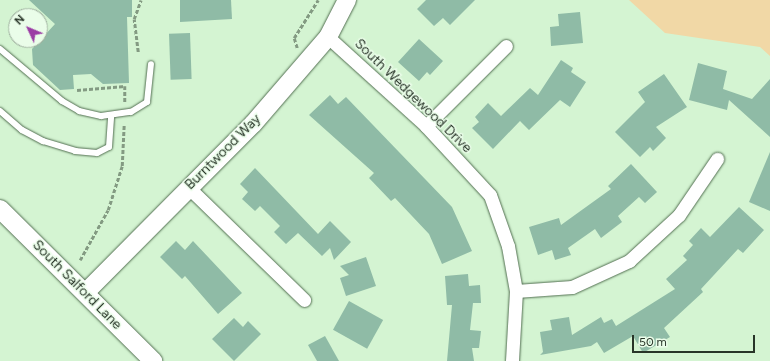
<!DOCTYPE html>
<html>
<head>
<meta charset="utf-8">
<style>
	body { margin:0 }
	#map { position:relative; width:770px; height:361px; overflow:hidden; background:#d4f4d2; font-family:Figtree,sans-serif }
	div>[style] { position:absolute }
	.green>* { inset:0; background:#f1d8a6 }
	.building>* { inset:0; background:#8fbba6; transform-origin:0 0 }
	.path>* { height:2.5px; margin-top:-1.25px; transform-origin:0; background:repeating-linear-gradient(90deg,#839a82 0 4px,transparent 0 6px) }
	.roads { filter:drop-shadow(0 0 1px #526f51) drop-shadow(0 0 1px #526f51) }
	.lane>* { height:6px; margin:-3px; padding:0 3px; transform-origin:3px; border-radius:3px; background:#fff }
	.street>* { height:13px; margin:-6.5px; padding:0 6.5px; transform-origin:6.5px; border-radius:6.5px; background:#fff }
	.secondary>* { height:18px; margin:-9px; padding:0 9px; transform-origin:9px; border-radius:9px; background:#fff }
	span { translate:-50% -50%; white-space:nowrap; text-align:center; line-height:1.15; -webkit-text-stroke:3px #eafde9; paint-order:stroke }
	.street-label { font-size:14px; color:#283528 }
	.north { position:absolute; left:8px; top:8px; width:40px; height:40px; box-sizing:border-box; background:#eafde9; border:1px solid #9cad9c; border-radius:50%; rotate:314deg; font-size:11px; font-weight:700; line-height:16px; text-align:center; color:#283528 }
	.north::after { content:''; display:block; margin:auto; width:14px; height:18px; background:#9b3ca4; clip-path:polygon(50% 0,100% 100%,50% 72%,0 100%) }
	.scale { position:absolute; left:632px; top:335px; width:123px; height:18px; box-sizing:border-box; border:2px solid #283528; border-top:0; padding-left:5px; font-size:12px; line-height:14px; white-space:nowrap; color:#283528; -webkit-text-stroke:3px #eafde9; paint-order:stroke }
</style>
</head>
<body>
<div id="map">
	<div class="green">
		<i style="clip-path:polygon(629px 0,770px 0,770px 56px,760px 47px,665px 33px)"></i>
	</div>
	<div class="building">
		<i style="clip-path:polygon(29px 0,132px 0,132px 17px,127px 17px,129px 83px,103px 84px,91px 74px,73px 75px,74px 89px,60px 90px,33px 65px,32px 49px,55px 24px)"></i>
		<i style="clip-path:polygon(180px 0,231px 0,232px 19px,180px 22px)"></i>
		<i style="clip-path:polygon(426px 0,475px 0,450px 25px,443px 18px,434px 26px,417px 9px)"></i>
		<i style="clip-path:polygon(580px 12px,583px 43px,551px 46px,550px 27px,559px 26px,558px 14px)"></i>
		<i style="left:190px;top:33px;width:46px;height:21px;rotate:88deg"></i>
		<i style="clip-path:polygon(419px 39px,443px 61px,430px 75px,427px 72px,419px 81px,398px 62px)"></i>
		<i style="clip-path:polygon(561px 60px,573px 68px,571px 72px,586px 82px,570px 107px,560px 100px,529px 130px,520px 121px,493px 149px,472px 128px,479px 122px,475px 117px,488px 103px,501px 116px,530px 88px,538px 95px)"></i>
		<i style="clip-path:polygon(698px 63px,727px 71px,723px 89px,752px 99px,770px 79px,770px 137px,729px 100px,727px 110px,689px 100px)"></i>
		<i style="clip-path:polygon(664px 74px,687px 107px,656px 127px,666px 138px,653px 151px,650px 147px,640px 157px,615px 132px,645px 102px,638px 92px)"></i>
		<i style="clip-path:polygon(330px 95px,338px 104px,346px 97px,452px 207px,472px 251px,442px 264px,429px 234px,395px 198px,391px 201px,369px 178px,374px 173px,309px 115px)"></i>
		<i style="clip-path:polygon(770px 152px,770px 211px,749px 202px)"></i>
		<i style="clip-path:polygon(631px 164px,657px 192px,645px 203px,639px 197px,618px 216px,622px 222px,601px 238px,595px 229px,568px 248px,571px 255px,555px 260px,552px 250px,538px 255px,529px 227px,559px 218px,561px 225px,611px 189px,608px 186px)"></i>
		<i style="clip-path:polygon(255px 168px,318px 234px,330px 221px,351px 242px,334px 260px,330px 248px,322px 256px,298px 233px,286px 244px,274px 232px,280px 226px,260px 206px,255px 211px,242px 199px,248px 192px,240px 184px)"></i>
		<i style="clip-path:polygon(739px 207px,764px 230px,743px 253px,738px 249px,701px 289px,703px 292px,664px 328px,670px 337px,643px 353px,633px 336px,604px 353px,597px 342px,591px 346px,540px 355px,543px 352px,540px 332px,552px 330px,550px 320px,569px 317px,572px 335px,601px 317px,604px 323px,612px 319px,616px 326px,675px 289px,666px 279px,687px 260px,683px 256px,693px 245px,689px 241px,701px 228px,710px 237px)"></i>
		<i style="clip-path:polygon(176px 241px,185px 250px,193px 241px,242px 293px,218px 314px,185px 276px,182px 279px,160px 257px)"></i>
		<i style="clip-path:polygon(366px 257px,376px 286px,346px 296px,340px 278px,349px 275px,340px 266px)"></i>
		<i style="clip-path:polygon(468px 274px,469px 286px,480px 285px,481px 303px,473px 303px,470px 330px,481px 331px,479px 348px,472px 348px,474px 361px,447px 361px,452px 305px,447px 305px,445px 276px)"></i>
		<i style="left:349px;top:301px;width:39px;height:33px;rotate:29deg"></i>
		<i style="clip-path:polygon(234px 318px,243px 327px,248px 321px,261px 334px,234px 361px,212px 339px)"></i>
		<i style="clip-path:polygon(325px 336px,339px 361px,317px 361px,308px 345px)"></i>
	</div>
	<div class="path">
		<i style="left:297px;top:48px;width:10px;rotate:-107deg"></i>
		<i style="left:294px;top:38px;width:45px;rotate:-57.7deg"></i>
		<i style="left:138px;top:52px;width:33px;rotate:-97deg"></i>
		<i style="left:134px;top:19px;width:20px;rotate:-70deg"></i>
		<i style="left:77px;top:90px;width:48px;rotate:-4.8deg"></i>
		<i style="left:125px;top:86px;width:17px;rotate:90deg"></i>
		<i style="left:80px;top:260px;width:57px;rotate:-60.8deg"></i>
		<i style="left:108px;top:210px;width:46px;rotate:-72.3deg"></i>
		<i style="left:122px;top:166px;width:42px;rotate:-87.3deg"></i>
	</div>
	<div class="roads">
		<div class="lane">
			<i style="left:0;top:49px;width:81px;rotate:40deg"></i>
			<i style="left:62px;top:101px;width:20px;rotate:30deg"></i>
			<i style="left:79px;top:111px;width:23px;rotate:13deg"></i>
			<i style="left:101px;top:116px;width:30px;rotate:-8deg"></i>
			<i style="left:131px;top:112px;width:19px;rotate:-32deg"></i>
			<i style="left:147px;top:102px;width:38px;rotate:-84deg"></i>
			<i style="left:0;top:111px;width:29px;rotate:41deg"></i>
			<i style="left:22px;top:130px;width:24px;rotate:28deg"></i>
			<i style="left:43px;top:141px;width:34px;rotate:17deg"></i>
			<i style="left:75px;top:151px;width:22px;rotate:5deg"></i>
			<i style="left:97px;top:153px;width:13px;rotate:-27deg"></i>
			<i style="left:109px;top:147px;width:32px;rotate:-86deg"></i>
		</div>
		<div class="street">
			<i style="left:328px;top:37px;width:132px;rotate:42.2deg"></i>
			<i style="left:426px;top:126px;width:94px;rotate:47.2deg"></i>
			<i style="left:490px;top:195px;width:54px;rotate:70.6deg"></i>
			<i style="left:508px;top:246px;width:46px;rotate:79.9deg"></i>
			<i style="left:516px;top:291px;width:70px;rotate:93.3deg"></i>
			<i style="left:426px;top:126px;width:113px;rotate:-45deg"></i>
			<i style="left:188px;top:187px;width:162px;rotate:44.2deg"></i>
			<i style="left:516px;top:291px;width:56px;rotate:-4.1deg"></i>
			<i style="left:572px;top:287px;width:63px;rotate:-24.5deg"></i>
			<i style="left:629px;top:261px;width:68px;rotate:-42.6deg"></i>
			<i style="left:679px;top:215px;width:68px;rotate:-55.8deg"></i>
		</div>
		<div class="secondary">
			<i style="left:0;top:209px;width:216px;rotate:44.8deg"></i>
			<i style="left:86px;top:292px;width:237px;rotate:-45.2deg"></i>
			<i style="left:253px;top:124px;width:115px;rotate:-49.2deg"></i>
			<i style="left:328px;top:37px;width:42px;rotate:-62.8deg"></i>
		</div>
	</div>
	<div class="street-label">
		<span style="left:413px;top:96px;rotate:44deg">South Wedgewood Drive</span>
		<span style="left:223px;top:152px;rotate:-45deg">Burntwood Way</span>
		<span style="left:77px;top:285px;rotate:45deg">South Salford Lane</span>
	</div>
	<div class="north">N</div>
	<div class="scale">50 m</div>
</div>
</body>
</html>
